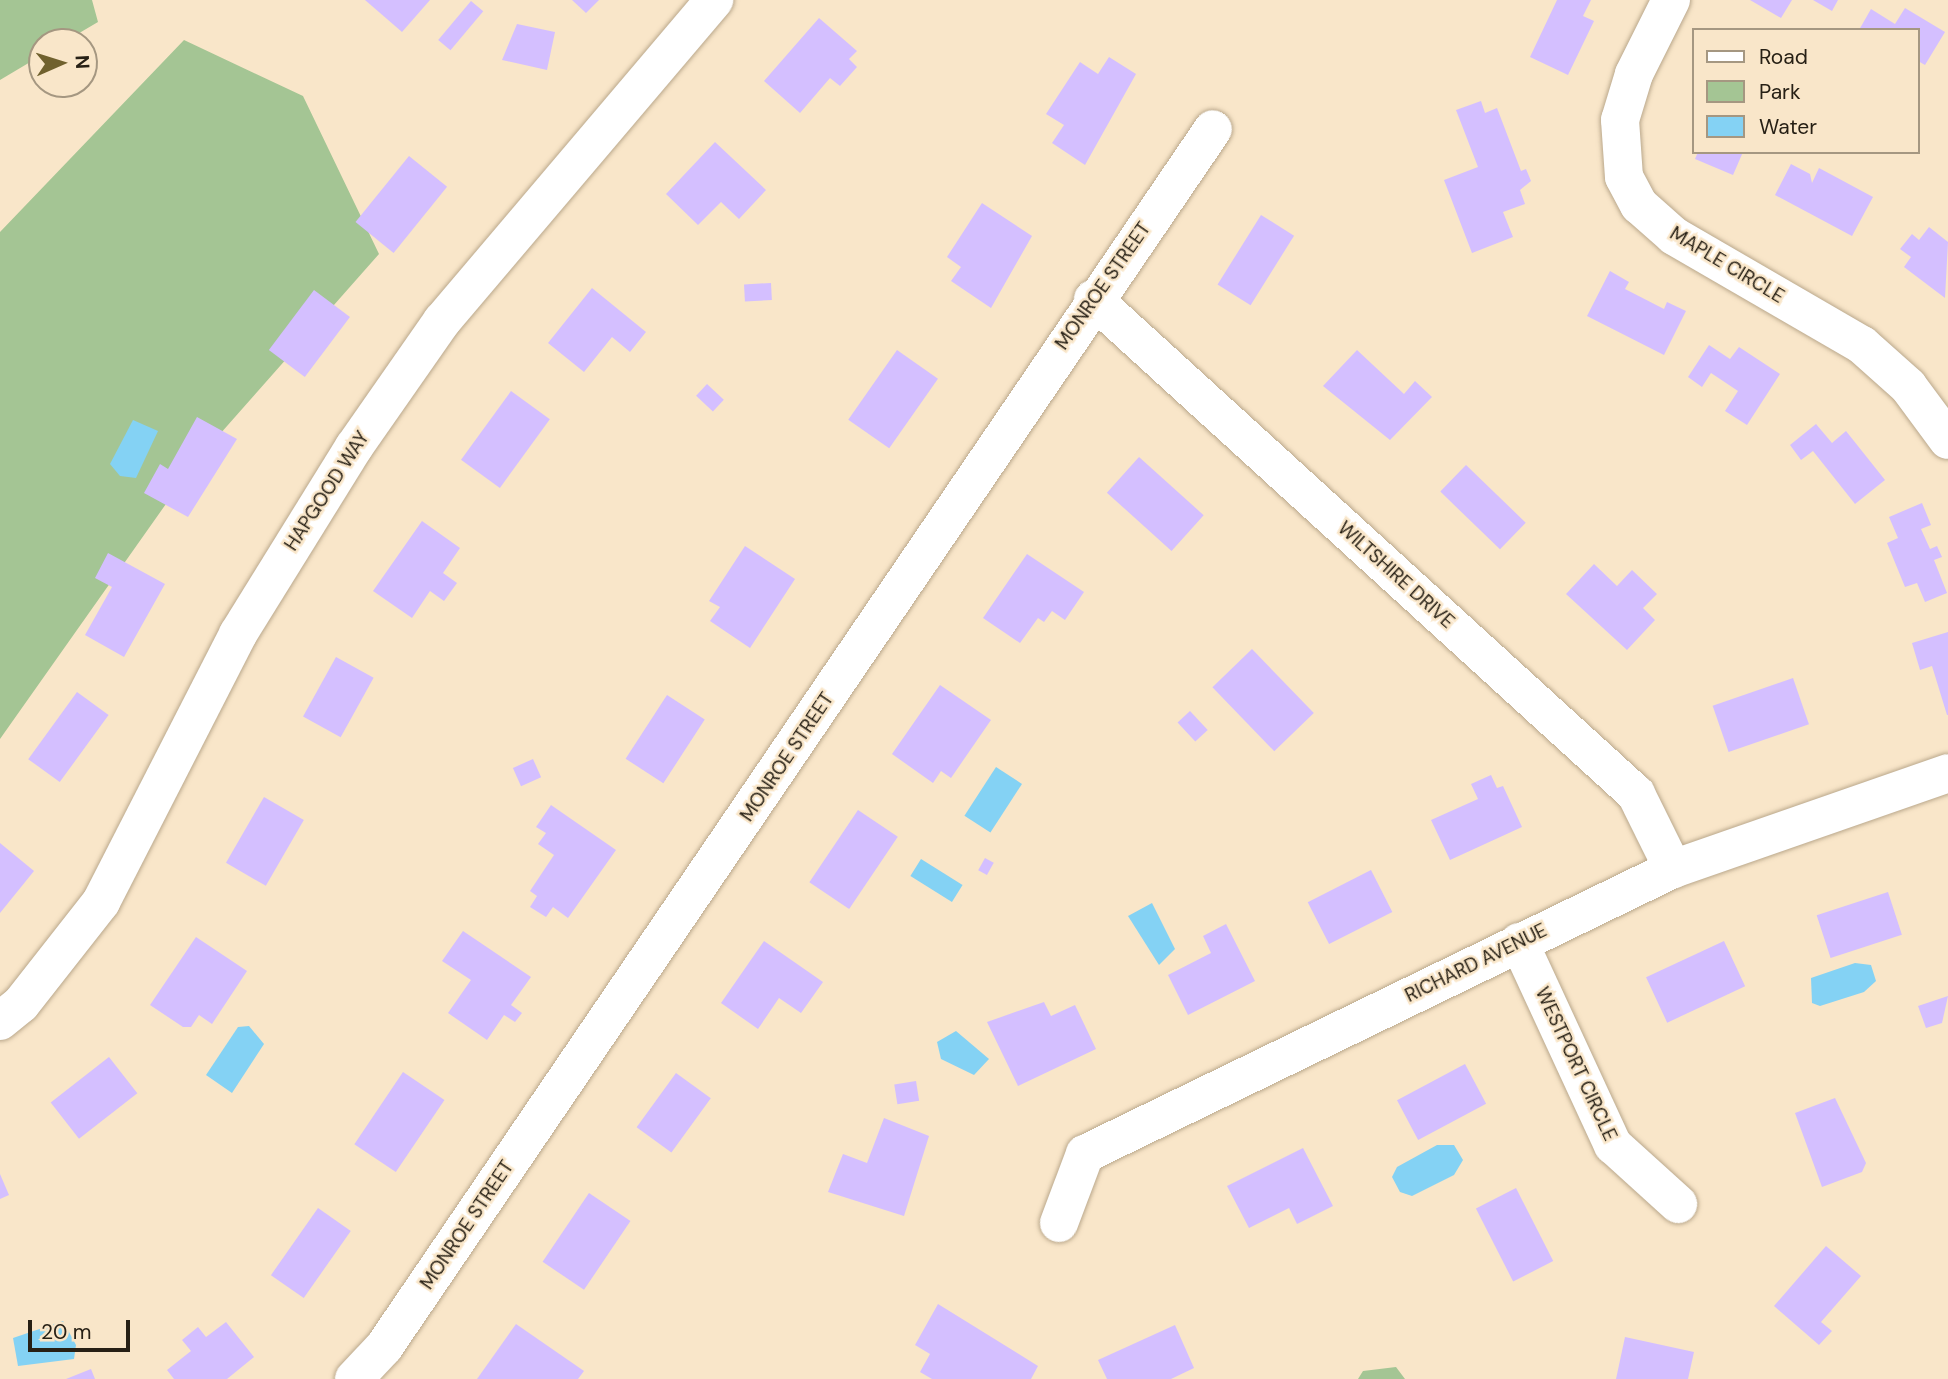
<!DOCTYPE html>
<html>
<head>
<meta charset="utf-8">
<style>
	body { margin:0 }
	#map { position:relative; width:1948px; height:1379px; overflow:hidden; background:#f9e6c9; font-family:"DM Sans",sans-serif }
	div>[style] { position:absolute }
	.green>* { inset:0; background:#a4c594 }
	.water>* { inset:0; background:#84d2f4; transform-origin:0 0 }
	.building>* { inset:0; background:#d4bfff; transform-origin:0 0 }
	.roads { filter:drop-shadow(0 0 2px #baa88c) drop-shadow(0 0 2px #baa88c) }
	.minor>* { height:38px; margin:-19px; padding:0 19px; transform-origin:19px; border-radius:19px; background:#fff }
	span { translate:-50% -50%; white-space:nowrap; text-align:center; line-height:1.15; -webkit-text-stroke:5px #f9e6c9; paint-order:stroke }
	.street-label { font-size:19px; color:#272015 }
	.legend { position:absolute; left:1692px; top:28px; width:228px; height:126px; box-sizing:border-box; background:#f9e6c9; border:2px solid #a59781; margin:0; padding:9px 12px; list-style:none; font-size:21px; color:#272015 }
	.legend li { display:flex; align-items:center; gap:14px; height:35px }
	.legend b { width:35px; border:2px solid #a59781 }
	.north { position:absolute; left:28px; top:28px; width:70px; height:70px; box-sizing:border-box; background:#f9e6c9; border:2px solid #a59781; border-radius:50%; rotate:87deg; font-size:19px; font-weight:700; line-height:28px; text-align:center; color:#272015 }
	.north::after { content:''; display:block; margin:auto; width:24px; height:32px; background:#70612e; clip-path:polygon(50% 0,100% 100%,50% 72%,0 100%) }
	.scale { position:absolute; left:28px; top:1320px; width:102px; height:32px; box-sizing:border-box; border:4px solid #272015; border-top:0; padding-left:9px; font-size:21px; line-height:24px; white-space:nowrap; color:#272015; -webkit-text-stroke:5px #f9e6c9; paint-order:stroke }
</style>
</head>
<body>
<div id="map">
	<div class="green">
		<i style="clip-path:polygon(0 0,92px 0,98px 22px,64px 42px,42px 42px,42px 55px,0 80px)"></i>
		<i style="clip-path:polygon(184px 40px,303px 96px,379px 254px,197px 460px,0 739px,0 232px)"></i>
		<i style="clip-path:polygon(1396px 1367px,1405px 1379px,1358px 1379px,1363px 1371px)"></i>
	</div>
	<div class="water">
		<i style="clip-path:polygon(133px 420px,158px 431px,136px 478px,120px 476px,110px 464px)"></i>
		<i style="left:996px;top:767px;width:31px;height:58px;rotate:33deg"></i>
		<i style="left:921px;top:859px;width:49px;height:20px;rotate:32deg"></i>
		<i style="clip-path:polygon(1152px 903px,1175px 949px,1159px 965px,1128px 916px)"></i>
		<i style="clip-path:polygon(1855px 963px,1871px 965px,1876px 981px,1864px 992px,1820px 1006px,1812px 1003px,1811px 978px)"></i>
		<i style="clip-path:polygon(249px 1026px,264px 1044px,232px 1093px,206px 1075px,238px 1027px)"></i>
		<i style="clip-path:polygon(956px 1031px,989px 1059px,974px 1075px,941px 1059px,937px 1042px)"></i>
		<i style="clip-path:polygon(1437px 1145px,1454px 1145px,1463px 1160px,1454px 1175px,1412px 1196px,1400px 1192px,1392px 1177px,1397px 1167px)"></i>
		<i style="clip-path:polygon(63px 1321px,76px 1345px,74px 1359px,18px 1366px,13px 1338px)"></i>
	</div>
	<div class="building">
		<i style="clip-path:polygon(365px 0,430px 0,402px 32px)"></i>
		<i style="clip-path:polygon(572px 0,599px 0,586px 13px)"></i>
		<i style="clip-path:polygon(1557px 0,1591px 0,1583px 16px,1594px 21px,1568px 75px,1530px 57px)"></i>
		<i style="clip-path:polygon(1750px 0,1792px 0,1781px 18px)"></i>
		<i style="clip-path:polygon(1813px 0,1838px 0,1832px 11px)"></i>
		<i style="left:471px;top:1px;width:16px;height:51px;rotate:40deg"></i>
		<i style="clip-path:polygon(1905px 8px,1945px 32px,1925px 65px,1918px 61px,1918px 30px,1859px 30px,1871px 9px,1895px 24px)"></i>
		<i style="clip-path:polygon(819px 18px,857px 51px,849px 59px,857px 67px,840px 86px,830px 78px,800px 113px,764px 81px)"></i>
		<i style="clip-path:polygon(517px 24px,555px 32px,547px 70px,502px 60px)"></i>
		<i style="clip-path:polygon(1109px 57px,1136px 74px,1085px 165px,1052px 143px,1064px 125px,1046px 114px,1080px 62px,1098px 74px)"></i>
		<i style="clip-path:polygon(1481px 101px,1485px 113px,1497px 108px,1521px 171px,1526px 169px,1531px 181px,1520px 190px,1525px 204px,1503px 212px,1513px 237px,1472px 253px,1444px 180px,1478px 167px,1456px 110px)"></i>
		<i style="clip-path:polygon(715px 142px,766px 190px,739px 219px,721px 202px,698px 225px,666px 194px)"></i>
		<i style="clip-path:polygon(1698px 152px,1743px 152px,1733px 175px,1695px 159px)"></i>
		<i style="left:409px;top:156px;width:49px;height:85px;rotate:39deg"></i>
		<i style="clip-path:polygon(1791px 164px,1810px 174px,1812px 183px,1819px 168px,1873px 197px,1852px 236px,1775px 195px)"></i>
		<i style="clip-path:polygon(982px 203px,1032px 236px,991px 308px,951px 281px,961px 267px,947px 257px)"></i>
		<i style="left:1261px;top:215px;width:39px;height:82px;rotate:32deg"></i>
		<i style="clip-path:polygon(1929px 227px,1948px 242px,1945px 298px,1904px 267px,1911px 257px,1900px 249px,1912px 234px,1919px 240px)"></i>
		<i style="clip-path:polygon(1610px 271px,1629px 282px,1625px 289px,1664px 309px,1667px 302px,1686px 311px,1664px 355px,1587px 316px)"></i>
		<i style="left:771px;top:283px;width:17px;height:27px;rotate:87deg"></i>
		<i style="clip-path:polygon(592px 288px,646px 332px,630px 352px,612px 337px,584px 372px,548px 343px)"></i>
		<i style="left:314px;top:290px;width:45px;height:75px;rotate:37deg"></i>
		<i style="clip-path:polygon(1709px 345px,1730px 359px,1739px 347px,1780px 374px,1747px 425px,1725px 411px,1738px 391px,1711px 373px,1702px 387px,1688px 377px)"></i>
		<i style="left:897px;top:350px;width:50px;height:85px;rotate:35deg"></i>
		<i style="clip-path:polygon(1357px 350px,1404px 394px,1415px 381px,1432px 397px,1390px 440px,1323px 386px)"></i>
		<i style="left:707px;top:384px;width:23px;height:16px;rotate:43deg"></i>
		<i style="left:511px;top:391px;width:48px;height:85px;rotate:36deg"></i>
		<i style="clip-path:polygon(197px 417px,237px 439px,188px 517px,144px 493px,160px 464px,168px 469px)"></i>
		<i style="clip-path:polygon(1816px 424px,1832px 443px,1846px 431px,1885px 480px,1855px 504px,1813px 451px,1801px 460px,1790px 445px)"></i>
		<i style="left:1139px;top:457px;width:87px;height:48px;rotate:42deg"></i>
		<i style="left:1466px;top:465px;width:83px;height:37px;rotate:44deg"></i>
		<i style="clip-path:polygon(1922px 503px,1931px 525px,1921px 529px,1930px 549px,1937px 546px,1942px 557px,1934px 560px,1947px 593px,1925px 602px,1917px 583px,1905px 587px,1887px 543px,1898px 538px,1889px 517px)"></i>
		<i style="clip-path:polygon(422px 521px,460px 548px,443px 573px,457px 583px,444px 601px,430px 591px,412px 618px,373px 591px)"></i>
		<i style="clip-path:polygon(745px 546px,795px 579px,750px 648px,710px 621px,720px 607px,709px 601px)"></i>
		<i style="clip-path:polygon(108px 553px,165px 584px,124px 657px,85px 635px,112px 587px,95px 578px)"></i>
		<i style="clip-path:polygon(1027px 554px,1084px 592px,1065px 620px,1052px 611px,1044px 622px,1038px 618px,1020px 643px,983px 618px)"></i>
		<i style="clip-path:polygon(1594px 564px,1617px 586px,1632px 570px,1657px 594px,1643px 608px,1655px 620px,1627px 650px,1566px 594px)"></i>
		<i style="clip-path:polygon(1948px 632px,1948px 715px,1947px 715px,1932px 666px,1920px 670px,1912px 643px)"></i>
		<i style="left:1252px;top:649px;width:89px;height:55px;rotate:46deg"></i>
		<i style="left:336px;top:657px;width:43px;height:68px;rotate:29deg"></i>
		<i style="left:1793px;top:678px;width:49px;height:85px;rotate:71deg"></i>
		<i style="clip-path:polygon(940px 685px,991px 720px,951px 778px,941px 771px,933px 783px,892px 754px)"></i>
		<i style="left:77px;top:692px;width:39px;height:83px;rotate:36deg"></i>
		<i style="left:667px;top:695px;width:45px;height:76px;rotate:33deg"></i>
		<i style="left:1190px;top:711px;width:26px;height:17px;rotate:47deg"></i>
		<i style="left:533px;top:759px;width:20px;height:22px;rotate:66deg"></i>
		<i style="clip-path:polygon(1491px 775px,1497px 788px,1503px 786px,1522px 827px,1450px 860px,1431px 820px,1478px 799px,1471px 784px)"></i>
		<i style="left:264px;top:797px;width:46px;height:76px;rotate:30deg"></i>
		<i style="clip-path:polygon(551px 805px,616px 850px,568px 918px,553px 907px,546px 917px,530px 907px,537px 896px,530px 891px,554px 855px,538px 844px,546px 833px,536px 827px)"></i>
		<i style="left:858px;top:810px;width:48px;height:87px;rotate:34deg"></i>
		<i style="clip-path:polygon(0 843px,34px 871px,0 913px)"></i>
		<i style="left:985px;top:858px;width:10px;height:14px;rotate:29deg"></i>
		<i style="left:1371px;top:870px;width:47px;height:71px;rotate:63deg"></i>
		<i style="left:1888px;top:892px;width:45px;height:75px;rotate:72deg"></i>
		<i style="clip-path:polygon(1226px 924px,1255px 981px,1188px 1015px,1168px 975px,1211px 953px,1203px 936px)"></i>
		<i style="clip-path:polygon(463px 931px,531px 977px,511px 1005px,522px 1013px,515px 1022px,504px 1015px,487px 1040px,448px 1013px,471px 980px,442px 961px)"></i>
		<i style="clip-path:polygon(196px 937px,247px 971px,212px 1024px,199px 1015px,191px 1027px,183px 1027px,150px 1005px)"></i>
		<i style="clip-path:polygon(764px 941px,823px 982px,801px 1013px,779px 998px,758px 1029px,721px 1003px)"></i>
		<i style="left:1724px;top:941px;width:50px;height:86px;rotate:65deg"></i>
		<i style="clip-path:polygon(1948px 996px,1942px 1023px,1926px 1028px,1918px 1006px)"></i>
		<i style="clip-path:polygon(1044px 1002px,1051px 1016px,1075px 1005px,1096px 1049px,1018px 1086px,987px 1022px)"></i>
		<i style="left:109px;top:1057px;width:46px;height:74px;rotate:52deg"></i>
		<i style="left:1465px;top:1064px;width:45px;height:77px;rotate:62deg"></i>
		<i style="left:403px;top:1072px;width:50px;height:87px;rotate:34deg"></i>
		<i style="left:676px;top:1073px;width:43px;height:67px;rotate:36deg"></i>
		<i style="left:916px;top:1081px;width:20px;height:22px;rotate:81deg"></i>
		<i style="clip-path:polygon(1835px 1098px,1866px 1163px,1862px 1172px,1822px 1187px,1795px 1113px)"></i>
		<i style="clip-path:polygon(884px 1118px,929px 1136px,904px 1216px,828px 1192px,843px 1154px,867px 1163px)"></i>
		<i style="clip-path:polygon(1303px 1148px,1333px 1206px,1297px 1224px,1289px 1208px,1249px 1228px,1227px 1186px)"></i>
		<i style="clip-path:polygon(0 1174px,9px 1195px,0 1199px)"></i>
		<i style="left:1516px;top:1188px;width:82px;height:45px;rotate:63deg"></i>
		<i style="left:589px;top:1193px;width:50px;height:83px;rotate:34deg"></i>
		<i style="left:318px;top:1208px;width:40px;height:82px;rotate:35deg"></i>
		<i style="clip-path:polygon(1826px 1246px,1861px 1276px,1821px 1322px,1832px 1331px,1819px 1345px,1774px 1306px)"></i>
		<i style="clip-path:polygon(938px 1304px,1038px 1366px,1031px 1379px,932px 1379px,920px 1372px,930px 1354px,915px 1345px)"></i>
		<i style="clip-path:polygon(226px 1322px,254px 1357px,227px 1379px,174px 1379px,167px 1370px,191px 1351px,182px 1340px,198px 1327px,206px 1337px)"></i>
		<i style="clip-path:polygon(516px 1324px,584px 1371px,578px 1379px,477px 1379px)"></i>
		<i style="clip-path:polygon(1175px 1325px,1194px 1368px,1171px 1379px,1107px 1379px,1098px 1360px)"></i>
		<i style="clip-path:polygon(1625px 1337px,1694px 1352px,1688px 1379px,1616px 1379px)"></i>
		<i style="clip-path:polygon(91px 1369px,95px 1379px,66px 1379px)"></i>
	</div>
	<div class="roads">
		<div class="minor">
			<i style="left:1671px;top:0;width:83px;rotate:116.6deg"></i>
			<i style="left:1634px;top:74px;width:48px;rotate:106.9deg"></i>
			<i style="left:1620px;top:120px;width:57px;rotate:86deg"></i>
			<i style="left:1624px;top:177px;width:32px;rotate:62deg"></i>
			<i style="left:1639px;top:205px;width:47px;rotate:41.5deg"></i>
			<i style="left:1674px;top:236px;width:217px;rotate:30.1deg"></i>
			<i style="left:1862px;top:345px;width:62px;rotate:41.7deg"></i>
			<i style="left:1908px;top:386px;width:67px;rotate:53.5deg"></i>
			<i style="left:1093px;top:299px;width:735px;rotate:42.35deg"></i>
			<i style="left:1636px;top:794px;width:84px;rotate:63.7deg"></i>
			<i style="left:1519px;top:942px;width:224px;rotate:65.2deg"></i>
			<i style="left:1613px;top:1145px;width:88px;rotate:42.2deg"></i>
			<i style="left:0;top:1021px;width:27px;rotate:-39deg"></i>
			<i style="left:21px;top:1004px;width:130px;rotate:-51.9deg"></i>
			<i style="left:101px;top:902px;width:301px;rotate:-62.9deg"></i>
			<i style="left:238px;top:634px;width:220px;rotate:-58.2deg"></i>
			<i style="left:354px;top:447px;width:154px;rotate:-55.1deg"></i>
			<i style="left:442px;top:321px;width:421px;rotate:-49.7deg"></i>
			<i style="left:1059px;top:1223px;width:74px;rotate:-69.4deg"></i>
			<i style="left:1085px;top:1154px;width:653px;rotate:-25.86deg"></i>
			<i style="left:1673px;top:869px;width:291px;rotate:-19.2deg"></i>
			<i style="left:354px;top:1379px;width:44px;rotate:-46.8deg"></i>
			<i style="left:384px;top:1347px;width:1473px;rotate:-55.76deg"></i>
		</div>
	</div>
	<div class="street-label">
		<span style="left:1727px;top:265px;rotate:31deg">MAPLE CIRCLE</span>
		<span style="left:1103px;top:286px;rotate:-55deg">MONROE STREET</span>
		<span style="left:327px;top:491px;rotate:-57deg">HAPGOOD WAY</span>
		<span style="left:1396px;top:575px;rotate:42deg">WILTSHIRE DRIVE</span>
		<span style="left:787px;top:757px;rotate:-56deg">MONROE STREET</span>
		<span style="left:1476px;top:963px;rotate:-26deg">RICHARD AVENUE</span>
		<span style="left:1576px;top:1064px;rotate:65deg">WESTPORT CIRCLE</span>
		<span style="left:467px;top:1225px;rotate:-56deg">MONROE STREET</span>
	</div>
	<ul class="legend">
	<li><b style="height:9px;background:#fff"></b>Road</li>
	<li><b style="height:19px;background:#a4c594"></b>Park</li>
	<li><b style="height:19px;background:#84d2f4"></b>Water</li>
	</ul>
	<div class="north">N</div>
	<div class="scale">20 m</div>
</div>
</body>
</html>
